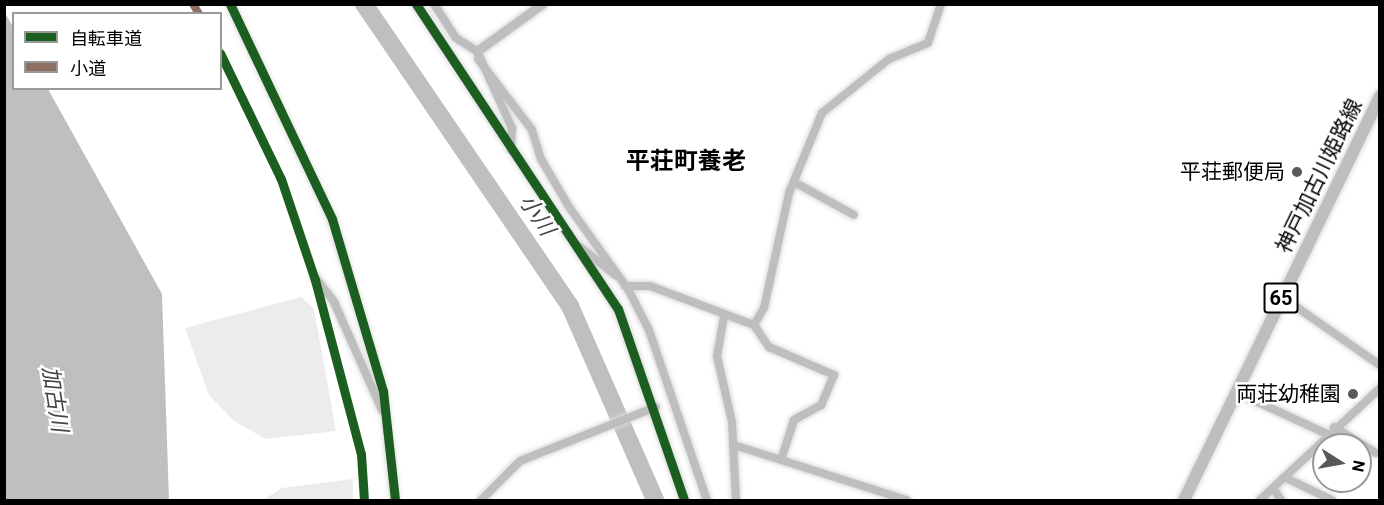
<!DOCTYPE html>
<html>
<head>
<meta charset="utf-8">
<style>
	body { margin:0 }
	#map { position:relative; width:1384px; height:505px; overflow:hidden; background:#fff; font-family:Roboto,"Noto Sans JP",sans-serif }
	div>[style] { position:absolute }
	.green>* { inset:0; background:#ececec }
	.water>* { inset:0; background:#bfbfbf }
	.river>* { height:18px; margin:-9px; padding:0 9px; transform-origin:9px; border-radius:9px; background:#bfbfbf }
	.roads { filter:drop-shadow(0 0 2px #dbdbdb) drop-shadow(0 0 2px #dbdbdb) }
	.minor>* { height:8px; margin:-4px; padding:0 4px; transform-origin:4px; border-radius:4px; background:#bebebe }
	.tertiary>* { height:9px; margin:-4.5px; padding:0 4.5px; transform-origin:4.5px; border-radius:4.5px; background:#bebebe }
	.primary>* { height:12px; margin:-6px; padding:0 6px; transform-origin:6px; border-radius:6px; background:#bebebe }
	.quiet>* { height:8px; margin-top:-4px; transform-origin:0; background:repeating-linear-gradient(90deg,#8d6e63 0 15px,transparent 0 23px) }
	.cycleway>* { height:9px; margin:-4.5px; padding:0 4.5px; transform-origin:4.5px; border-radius:4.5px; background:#1b5e20 }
	.dots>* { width:16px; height:16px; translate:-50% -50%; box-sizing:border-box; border:3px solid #fff; border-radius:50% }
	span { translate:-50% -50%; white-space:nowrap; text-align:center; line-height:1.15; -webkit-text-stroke:5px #fff; paint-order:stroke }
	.shield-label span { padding:2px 4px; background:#fff; border:2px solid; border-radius:4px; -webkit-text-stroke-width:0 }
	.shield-label { font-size:20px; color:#000; font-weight:700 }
	.poi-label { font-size:21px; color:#000 }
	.right { translate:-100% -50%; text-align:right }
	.street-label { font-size:21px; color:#000 }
	.water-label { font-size:22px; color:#444; font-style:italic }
	.quarter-label { font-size:24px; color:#000; font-weight:700 }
	.frame { position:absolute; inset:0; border:6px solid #000; pointer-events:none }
	.legend { position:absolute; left:12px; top:12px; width:210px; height:78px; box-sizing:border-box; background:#fff; border:2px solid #999; margin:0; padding:8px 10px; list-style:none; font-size:18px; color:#000 }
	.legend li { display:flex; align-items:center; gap:12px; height:30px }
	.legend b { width:30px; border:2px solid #999 }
	.north { position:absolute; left:1312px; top:433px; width:60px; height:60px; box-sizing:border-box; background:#fff; border:2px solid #999; border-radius:50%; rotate:101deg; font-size:16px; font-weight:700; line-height:24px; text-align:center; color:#000 }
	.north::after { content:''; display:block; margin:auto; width:21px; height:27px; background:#595959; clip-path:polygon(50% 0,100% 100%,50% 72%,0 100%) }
</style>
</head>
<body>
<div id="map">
	<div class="green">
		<i style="clip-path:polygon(301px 297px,314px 309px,336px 431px,266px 439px,234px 421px,209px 395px,185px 328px)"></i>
		<i style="clip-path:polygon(353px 479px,353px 500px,263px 500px,282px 488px)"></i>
	</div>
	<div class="water">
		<i style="clip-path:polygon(4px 11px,13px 27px,14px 88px,48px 89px,162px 294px,169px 500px,5px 500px)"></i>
	</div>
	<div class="river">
		<i style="left:364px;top:4px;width:366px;rotate:55.7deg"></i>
		<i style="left:570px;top:306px;width:212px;rotate:66.3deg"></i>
	</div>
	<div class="roads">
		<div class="minor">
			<i style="left:230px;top:4px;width:238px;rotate:64.6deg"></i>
			<i style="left:332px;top:219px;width:179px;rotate:73.5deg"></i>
			<i style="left:383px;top:391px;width:110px;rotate:83.7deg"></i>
			<i style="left:434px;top:4px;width:40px;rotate:57.1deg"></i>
			<i style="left:456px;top:38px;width:25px;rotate:32deg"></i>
			<i style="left:477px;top:51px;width:85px;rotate:65.6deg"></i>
			<i style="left:512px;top:128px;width:22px;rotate:93deg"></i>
			<i style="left:478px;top:59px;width:89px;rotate:52.7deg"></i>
			<i style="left:532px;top:130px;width:30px;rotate:73deg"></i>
			<i style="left:541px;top:159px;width:56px;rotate:59.7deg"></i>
			<i style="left:569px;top:207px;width:101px;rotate:54.3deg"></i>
			<i style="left:628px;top:289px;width:46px;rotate:62.9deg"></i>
			<i style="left:649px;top:330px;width:180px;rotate:71.2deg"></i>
			<i style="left:794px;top:182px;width:68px;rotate:28.8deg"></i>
			<i style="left:574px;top:242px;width:53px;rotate:38.8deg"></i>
			<i style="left:314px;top:276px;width:33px;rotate:52deg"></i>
			<i style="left:334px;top:302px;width:118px;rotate:66deg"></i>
			<i style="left:625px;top:286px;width:25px"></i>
			<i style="left:650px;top:286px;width:111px;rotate:20.6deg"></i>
			<i style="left:754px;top:325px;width:27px;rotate:56deg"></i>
			<i style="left:769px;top:347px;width:71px;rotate:23.3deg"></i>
			<i style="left:834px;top:375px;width:33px;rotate:113deg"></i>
			<i style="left:821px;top:405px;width:31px;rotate:151deg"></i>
			<i style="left:794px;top:420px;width:39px;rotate:108deg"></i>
			<i style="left:1282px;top:297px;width:119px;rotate:34.8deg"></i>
			<i style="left:724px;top:316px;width:41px;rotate:99.9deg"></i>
			<i style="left:717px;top:356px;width:68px;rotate:77.2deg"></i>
			<i style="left:732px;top:422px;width:78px;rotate:87.1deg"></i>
			<i style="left:754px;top:325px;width:20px;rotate:-60deg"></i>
			<i style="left:764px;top:308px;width:118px;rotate:-77.7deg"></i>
			<i style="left:789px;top:193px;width:87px;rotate:-67.6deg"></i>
			<i style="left:822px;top:113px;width:86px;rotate:-38.9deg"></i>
			<i style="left:889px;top:59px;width:42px;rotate:-22.3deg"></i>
			<i style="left:928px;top:43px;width:41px;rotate:-71.6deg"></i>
			<i style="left:1236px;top:392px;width:100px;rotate:24.8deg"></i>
			<i style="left:1334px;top:427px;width:49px;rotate:31.8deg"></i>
			<i style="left:734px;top:445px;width:181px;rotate:17.7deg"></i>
			<i style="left:1286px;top:478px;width:51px;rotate:25.6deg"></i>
			<i style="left:1275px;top:491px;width:11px;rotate:56deg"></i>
			<i style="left:481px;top:500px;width:55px;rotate:-45deg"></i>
			<i style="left:520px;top:461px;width:146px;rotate:-21.7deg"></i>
			<i style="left:1260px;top:500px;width:164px;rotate:-43deg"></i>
		</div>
		<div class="tertiary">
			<i style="left:416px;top:4px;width:366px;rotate:56.5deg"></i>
			<i style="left:618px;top:309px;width:202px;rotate:70.9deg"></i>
			<i style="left:477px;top:51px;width:80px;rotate:-35.9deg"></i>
		</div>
		<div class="primary">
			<i style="left:1184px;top:500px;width:449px;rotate:-64.1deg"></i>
		</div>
	</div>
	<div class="quiet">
		<i style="left:193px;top:4px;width:12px;rotate:59deg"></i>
	</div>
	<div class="cycleway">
		<i style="left:230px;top:4px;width:238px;rotate:64.6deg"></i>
		<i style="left:332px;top:219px;width:179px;rotate:73.5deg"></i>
		<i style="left:383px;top:391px;width:110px;rotate:83.7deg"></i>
		<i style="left:416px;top:4px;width:366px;rotate:56.5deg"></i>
		<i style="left:618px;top:309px;width:202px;rotate:70.9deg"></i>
		<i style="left:220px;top:53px;width:140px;rotate:64.2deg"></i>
		<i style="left:281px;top:179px;width:107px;rotate:71.4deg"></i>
		<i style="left:315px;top:280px;width:180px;rotate:75.2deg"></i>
		<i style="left:361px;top:454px;width:46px;rotate:86.3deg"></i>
	</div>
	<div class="dots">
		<i style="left:1297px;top:172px;background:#595959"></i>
		<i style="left:1353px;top:394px;background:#595959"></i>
	</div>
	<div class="shield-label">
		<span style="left:1281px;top:298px">65</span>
	</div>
	<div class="poi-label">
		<span class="right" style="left:1285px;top:172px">平荘郵便局</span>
		<span class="right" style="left:1341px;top:394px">両荘幼稚園</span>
	</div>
	<div class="street-label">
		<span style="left:1319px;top:176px;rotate:-64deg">神戸加古川姫路線</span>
	</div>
	<div class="water-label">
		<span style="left:537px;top:215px;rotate:56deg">小川</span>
		<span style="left:55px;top:399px;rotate:81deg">加古川</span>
	</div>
	<div class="quarter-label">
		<span style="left:686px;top:162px">平荘町養老</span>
	</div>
	<div class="frame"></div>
	<ul class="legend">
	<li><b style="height:8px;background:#1b5e20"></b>自転車道</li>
	<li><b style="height:8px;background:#8d6e63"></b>小道</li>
	</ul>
	<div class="north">N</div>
</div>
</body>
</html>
